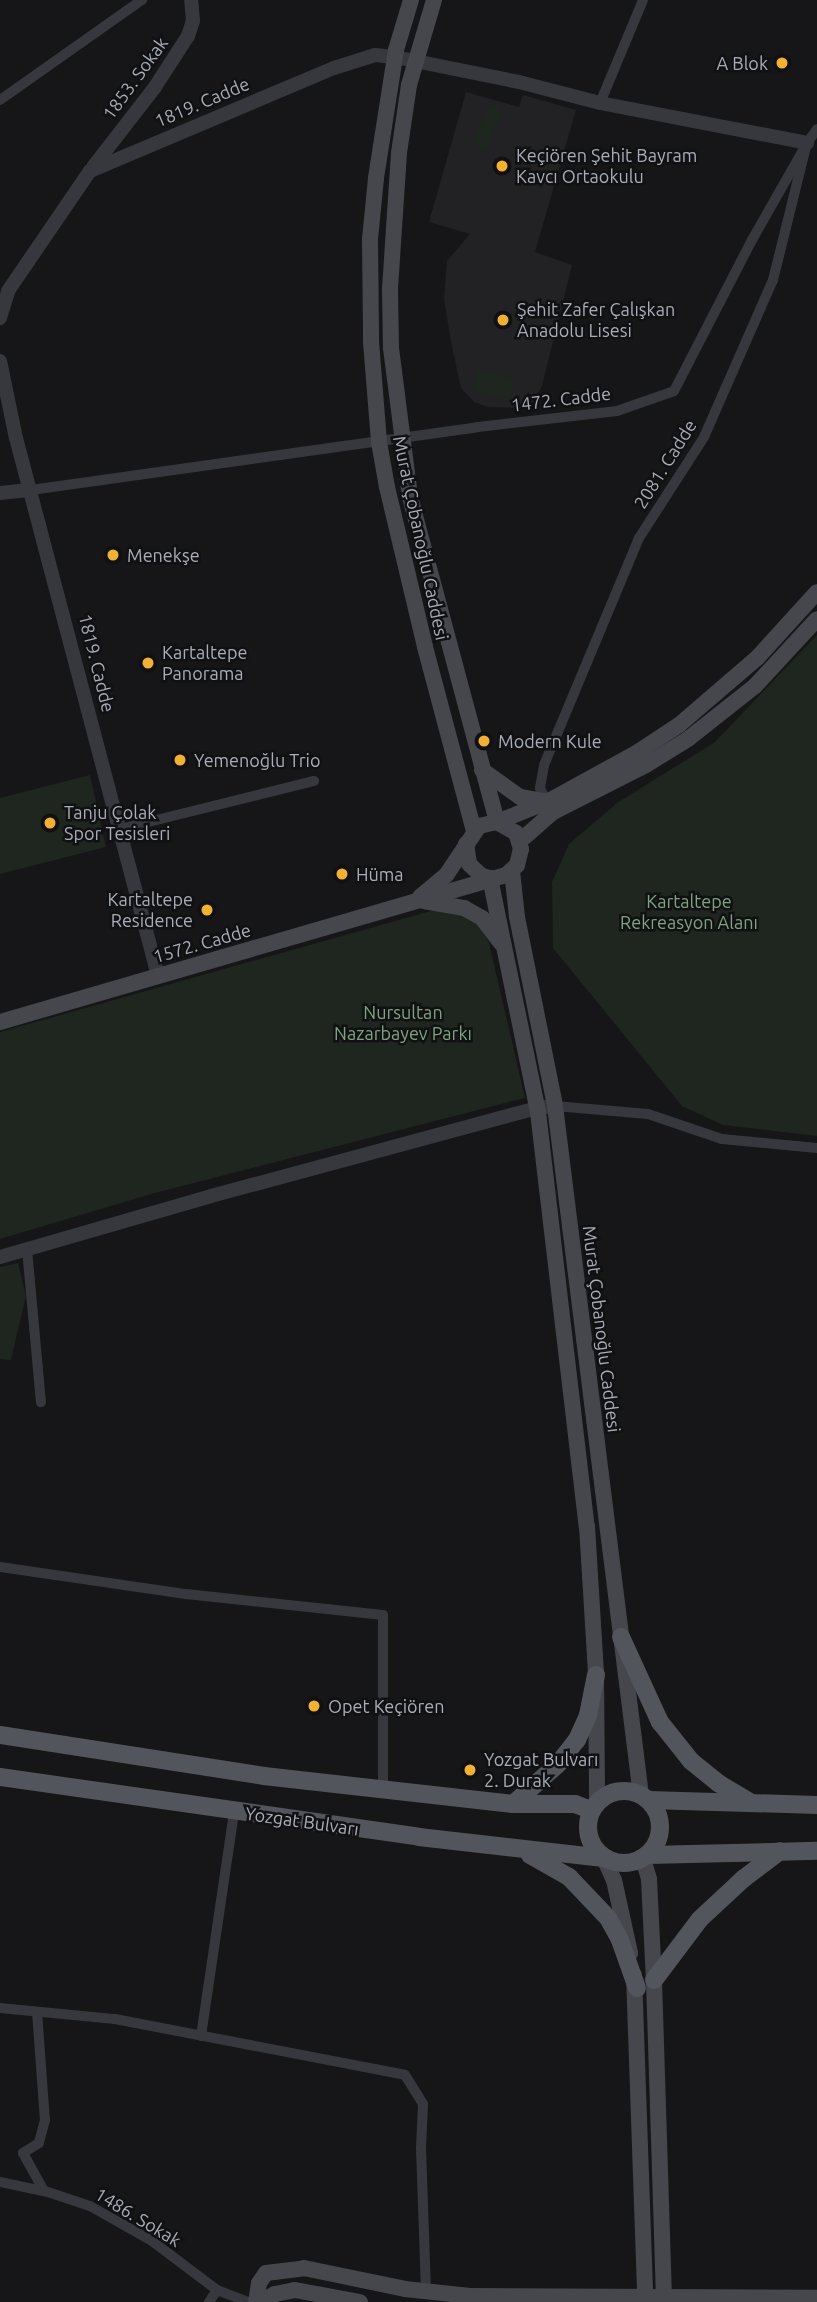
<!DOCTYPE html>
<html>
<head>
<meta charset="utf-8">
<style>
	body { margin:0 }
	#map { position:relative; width:817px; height:2302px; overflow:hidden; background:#161618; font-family:Ubuntu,sans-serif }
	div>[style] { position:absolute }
	.built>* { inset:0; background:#222225 }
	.green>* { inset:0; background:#1e261f; transform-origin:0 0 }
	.minor>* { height:10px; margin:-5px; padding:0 5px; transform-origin:5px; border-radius:5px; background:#37383d }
	.tertiary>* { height:14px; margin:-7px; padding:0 7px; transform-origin:7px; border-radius:7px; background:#37383d }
	.secondary>* { height:16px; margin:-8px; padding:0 8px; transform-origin:8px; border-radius:8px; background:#45474d }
	.primary>* { height:18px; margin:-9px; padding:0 9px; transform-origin:9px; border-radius:9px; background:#53555c }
	.primary>.ring { margin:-9px; padding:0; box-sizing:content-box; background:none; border:18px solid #53555c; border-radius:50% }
	.dots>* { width:19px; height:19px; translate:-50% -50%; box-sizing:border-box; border:4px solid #111113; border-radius:50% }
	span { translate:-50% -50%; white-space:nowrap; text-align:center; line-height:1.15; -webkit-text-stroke:5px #111113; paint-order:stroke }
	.poi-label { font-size:18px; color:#a8adb8 }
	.right { translate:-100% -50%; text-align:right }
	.left { translate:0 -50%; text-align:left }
	.street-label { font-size:18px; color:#a8adb8 }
	.park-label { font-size:18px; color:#7fa381 }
</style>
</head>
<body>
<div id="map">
	<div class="built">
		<i style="clip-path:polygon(466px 92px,519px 107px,523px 95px,576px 110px,535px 252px,572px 265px,542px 386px,530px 408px,488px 407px,474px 402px,461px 388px,451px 342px,444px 299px,447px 261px,470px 234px,429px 222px)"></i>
	</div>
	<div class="green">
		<i style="left:488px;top:105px;width:16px;height:42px;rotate:22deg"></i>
		<i style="left:478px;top:369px;width:38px;height:22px;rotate:17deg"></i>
		<i style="clip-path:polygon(817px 635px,817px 1136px,723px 1125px,682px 1106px,553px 948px,552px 882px,569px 844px,617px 803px,715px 742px)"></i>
		<i style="clip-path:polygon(90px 775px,106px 847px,0 874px,0 798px)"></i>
		<i style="clip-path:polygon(438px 909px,465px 914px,481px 927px,489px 943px,525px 1098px,151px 1194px,0 1239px,0 1032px)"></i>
		<i style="clip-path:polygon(18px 1263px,26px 1296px,11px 1360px,0 1359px,0 1267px)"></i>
	</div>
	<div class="minor">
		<i style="left:0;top:100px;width:174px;rotate:-35.2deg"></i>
		<i style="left:600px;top:103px;width:112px;rotate:-67.3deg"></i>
		<i style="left:31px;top:490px;width:451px;rotate:-8deg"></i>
		<i style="left:478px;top:427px;width:140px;rotate:-6.6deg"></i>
		<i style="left:617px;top:411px;width:60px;rotate:-19.3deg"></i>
		<i style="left:674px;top:391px;width:170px;rotate:-62.7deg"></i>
		<i style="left:752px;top:240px;width:112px;rotate:-60.4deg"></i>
		<i style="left:548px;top:804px;width:18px;rotate:-117deg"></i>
		<i style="left:540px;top:788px;width:23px;rotate:-80deg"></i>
		<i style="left:544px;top:765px;width:246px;rotate:-67.3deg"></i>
		<i style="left:639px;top:538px;width:120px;rotate:-57.2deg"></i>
		<i style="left:704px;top:437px;width:171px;rotate:-66.3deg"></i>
		<i style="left:773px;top:280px;width:141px;rotate:-76.1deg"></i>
		<i style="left:807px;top:143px;width:17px;rotate:-54deg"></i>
		<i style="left:120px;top:829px;width:200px;rotate:-13.9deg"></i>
		<i style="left:555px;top:1106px;width:93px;rotate:4.9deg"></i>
		<i style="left:648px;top:1114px;width:78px;rotate:18.7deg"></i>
		<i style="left:722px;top:1139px;width:95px;rotate:5.4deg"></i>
		<i style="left:27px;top:1249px;width:154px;rotate:84.8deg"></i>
		<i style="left:0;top:1567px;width:188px;rotate:8.3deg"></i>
		<i style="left:186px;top:1594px;width:198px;rotate:6.1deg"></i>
		<i style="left:383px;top:1615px;width:175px;rotate:90deg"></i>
		<i style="left:0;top:2008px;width:116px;rotate:5.5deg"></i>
		<i style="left:115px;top:2019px;width:295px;rotate:10.9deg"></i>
		<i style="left:405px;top:2075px;width:34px;rotate:58deg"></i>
		<i style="left:423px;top:2104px;width:44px;rotate:92.6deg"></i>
		<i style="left:421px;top:2148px;width:143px;rotate:88deg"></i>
		<i style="left:37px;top:2012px;width:108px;rotate:85.8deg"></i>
		<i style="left:45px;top:2120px;width:24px;rotate:105deg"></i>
		<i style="left:39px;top:2143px;width:19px;rotate:148deg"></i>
		<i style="left:23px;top:2153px;width:43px;rotate:61.1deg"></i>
		<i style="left:201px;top:2036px;width:226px;rotate:-81.6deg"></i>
		<i style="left:0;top:2182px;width:49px;rotate:11.8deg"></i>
		<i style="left:48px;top:2192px;width:44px;rotate:18.4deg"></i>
		<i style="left:90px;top:2206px;width:71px;rotate:29.4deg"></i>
		<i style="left:152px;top:2241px;width:81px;rotate:37deg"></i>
		<i style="left:217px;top:2290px;width:33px;rotate:21deg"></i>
		<i style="left:209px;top:2302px;width:14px;rotate:-56deg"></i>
	</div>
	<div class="tertiary">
		<i style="left:93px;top:167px;width:101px;rotate:-52.2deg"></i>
		<i style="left:155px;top:87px;width:61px;rotate:-57.1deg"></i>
		<i style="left:188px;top:36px;width:16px;rotate:-72deg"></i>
		<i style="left:193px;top:21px;width:21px;rotate:-95deg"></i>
		<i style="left:0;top:318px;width:28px;rotate:-73deg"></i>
		<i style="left:8px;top:291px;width:145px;rotate:-55.7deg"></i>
		<i style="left:90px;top:171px;width:265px;rotate:-22.9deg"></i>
		<i style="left:334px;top:68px;width:43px;rotate:-17.6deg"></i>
		<i style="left:375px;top:55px;width:20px;rotate:6deg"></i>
		<i style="left:395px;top:57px;width:126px;rotate:11.4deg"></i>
		<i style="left:519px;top:82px;width:84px;rotate:14.5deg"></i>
		<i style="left:600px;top:103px;width:211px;rotate:10.9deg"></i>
		<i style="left:0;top:361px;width:79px;rotate:78.3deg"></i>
		<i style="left:16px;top:438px;width:556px;rotate:75.21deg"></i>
		<i style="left:0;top:493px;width:31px;rotate:-6deg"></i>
		<i style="left:0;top:1257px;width:220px;rotate:-16.1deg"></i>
		<i style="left:211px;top:1196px;width:338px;rotate:-15.1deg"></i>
		<i style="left:537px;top:1108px;width:18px;rotate:-6deg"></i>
	</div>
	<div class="secondary">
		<i style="left:411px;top:0;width:52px;rotate:106.7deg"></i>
		<i style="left:396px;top:50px;width:130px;rotate:98.9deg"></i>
		<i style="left:376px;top:178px;width:61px;rotate:95.6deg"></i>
		<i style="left:370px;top:239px;width:103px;rotate:89.4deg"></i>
		<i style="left:371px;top:342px;width:100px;rotate:85.4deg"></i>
		<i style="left:379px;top:442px;width:46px;rotate:79.9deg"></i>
		<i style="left:387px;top:487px;width:164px;rotate:76.6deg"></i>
		<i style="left:425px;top:647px;width:190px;rotate:75.1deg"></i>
		<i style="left:434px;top:0;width:89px;rotate:106.4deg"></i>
		<i style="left:409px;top:85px;width:69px;rotate:98.4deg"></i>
		<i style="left:399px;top:153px;width:137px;rotate:93.8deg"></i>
		<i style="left:390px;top:290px;width:58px;rotate:89deg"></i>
		<i style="left:391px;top:348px;width:150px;rotate:82.7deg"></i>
		<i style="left:410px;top:497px;width:336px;rotate:75deg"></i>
		<i style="left:482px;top:770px;width:47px;rotate:35.4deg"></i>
		<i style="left:520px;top:797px;width:27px;rotate:10deg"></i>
		<i style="left:520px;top:841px;width:44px;rotate:-41.3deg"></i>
		<i style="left:553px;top:812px;width:104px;rotate:-26.8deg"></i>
		<i style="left:646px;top:765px;width:49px;rotate:-31.8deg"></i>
		<i style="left:688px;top:739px;width:85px;rotate:-38.3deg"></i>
		<i style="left:755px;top:686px;width:91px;rotate:-47.2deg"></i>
		<i style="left:466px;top:844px;width:20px;rotate:81deg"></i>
		<i style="left:469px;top:864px;width:18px;rotate:43deg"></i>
		<i style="left:482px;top:876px;width:8px;rotate:14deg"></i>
		<i style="left:512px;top:871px;width:46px;rotate:83.8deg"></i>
		<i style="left:517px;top:917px;width:193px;rotate:78.6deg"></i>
		<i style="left:555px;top:1106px;width:694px;rotate:82.89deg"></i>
		<i style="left:490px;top:878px;width:239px;rotate:78.4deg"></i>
		<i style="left:538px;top:1112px;width:417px;rotate:83.3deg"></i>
		<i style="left:587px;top:1526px;width:149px;rotate:86.5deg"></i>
		<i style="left:596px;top:1675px;width:127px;rotate:89.5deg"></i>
		<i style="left:420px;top:897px;width:35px;rotate:-40deg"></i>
		<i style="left:447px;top:874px;width:58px;rotate:-56.3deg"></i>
		<i style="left:479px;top:826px;width:18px;rotate:-13deg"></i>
		<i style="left:497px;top:822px;width:54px;rotate:-21.8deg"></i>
		<i style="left:547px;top:802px;width:104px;rotate:-28.8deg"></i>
		<i style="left:638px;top:752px;width:49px;rotate:-33.4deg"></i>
		<i style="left:679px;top:725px;width:103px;rotate:-40.7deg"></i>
		<i style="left:757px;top:658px;width:89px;rotate:-47.7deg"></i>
		<i style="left:424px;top:901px;width:41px;rotate:9.9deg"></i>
		<i style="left:464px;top:908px;width:21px;rotate:29deg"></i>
		<i style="left:482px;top:918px;width:31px;rotate:53deg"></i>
		<i style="left:0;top:1022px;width:527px;rotate:-16.2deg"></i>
		<i style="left:506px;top:875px;width:15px;rotate:-42deg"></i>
		<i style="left:517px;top:865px;width:16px;rotate:-76deg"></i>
		<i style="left:521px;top:849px;width:17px;rotate:-107deg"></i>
		<i style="left:516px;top:833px;width:22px;rotate:-150deg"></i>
		<i style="left:604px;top:1858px;width:24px;rotate:66deg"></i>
		<i style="left:614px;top:1880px;width:75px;rotate:77.6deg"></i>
		<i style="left:643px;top:1859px;width:21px;rotate:73deg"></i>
		<i style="left:649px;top:1879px;width:101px;rotate:87.2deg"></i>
		<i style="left:654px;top:1980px;width:317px;rotate:88.2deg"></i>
		<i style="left:634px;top:1975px;width:323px;rotate:88deg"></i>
		<i style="left:256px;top:2302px;width:19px;rotate:-81deg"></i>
		<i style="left:259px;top:2283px;width:12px;rotate:-55deg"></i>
		<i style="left:266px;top:2273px;width:38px;rotate:-7deg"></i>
		<i style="left:304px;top:2268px;width:103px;rotate:11.7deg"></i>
		<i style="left:405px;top:2289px;width:65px;rotate:6.1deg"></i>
		<i style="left:470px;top:2296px;width:347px;rotate:0.3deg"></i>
		<i style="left:261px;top:2302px;width:16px;rotate:-30deg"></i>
		<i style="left:275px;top:2294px;width:20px;rotate:-11deg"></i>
		<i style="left:295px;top:2290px;width:66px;rotate:10.5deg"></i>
	</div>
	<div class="primary">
		<i style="left:621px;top:1637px;width:94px;rotate:65.4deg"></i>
		<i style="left:660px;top:1722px;width:50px;rotate:51.5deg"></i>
		<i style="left:691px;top:1761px;width:35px;rotate:39deg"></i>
		<i style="left:718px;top:1783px;width:39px;rotate:31deg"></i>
		<i style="left:0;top:1735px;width:267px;rotate:8.8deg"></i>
		<i style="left:264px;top:1776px;width:251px;rotate:6.4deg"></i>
		<i style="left:513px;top:1804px;width:62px"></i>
		<i style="left:575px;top:1804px;width:17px;rotate:21deg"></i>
		<i style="left:0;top:1777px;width:423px;rotate:8.1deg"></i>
		<i style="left:419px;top:1837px;width:186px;rotate:6.5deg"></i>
		<i class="ring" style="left:588px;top:1791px;width:54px;height:54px"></i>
		<i style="left:649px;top:1800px;width:168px;rotate:1.7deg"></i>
		<i style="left:513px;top:1804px;width:60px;rotate:-41.6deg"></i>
		<i style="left:558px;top:1764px;width:31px;rotate:-52deg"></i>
		<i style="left:577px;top:1740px;width:27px;rotate:-66deg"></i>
		<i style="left:588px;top:1715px;width:41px;rotate:-78.7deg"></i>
		<i style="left:530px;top:1855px;width:45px;rotate:29.4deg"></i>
		<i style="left:569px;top:1877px;width:57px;rotate:46.4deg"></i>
		<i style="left:608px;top:1918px;width:25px;rotate:61deg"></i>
		<i style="left:620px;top:1940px;width:51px;rotate:70.5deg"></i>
		<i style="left:648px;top:1855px;width:169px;rotate:-1.4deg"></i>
		<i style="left:654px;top:1980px;width:76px;rotate:-53deg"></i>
		<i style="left:700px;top:1919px;width:59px;rotate:-42.9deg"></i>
		<i style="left:743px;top:1879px;width:46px;rotate:-37.1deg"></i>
	</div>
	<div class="dots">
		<i style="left:782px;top:63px;background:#f2b134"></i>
		<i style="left:502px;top:166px;background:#f2b134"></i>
		<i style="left:503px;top:320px;background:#f2b134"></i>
		<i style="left:113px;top:555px;background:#f2b134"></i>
		<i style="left:148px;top:663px;background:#f2b134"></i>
		<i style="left:484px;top:741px;background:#f2b134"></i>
		<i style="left:180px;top:760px;background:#f2b134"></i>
		<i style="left:50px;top:823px;background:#f2b134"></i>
		<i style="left:342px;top:874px;background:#f2b134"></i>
		<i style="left:207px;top:910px;background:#f2b134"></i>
		<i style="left:314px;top:1706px;background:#f2b134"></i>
		<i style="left:470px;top:1770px;background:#f2b134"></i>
	</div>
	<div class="poi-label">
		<span class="right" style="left:768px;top:63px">A Blok</span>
		<span class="left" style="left:516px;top:166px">Keçiören Şehit Bayram<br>Kavcı Ortaokulu</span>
		<span class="left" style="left:517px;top:320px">Şehit Zafer Çalışkan<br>Anadolu Lisesi</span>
		<span class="left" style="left:127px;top:555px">Menekşe</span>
		<span class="left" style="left:162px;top:663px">Kartaltepe<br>Panorama</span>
		<span class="left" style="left:498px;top:741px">Modern Kule</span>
		<span class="left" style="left:194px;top:760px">Yemenoğlu Trio</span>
		<span class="left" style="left:64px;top:823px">Tanju Çolak<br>Spor Tesisleri</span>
		<span class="left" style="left:356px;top:874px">Hüma</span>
		<span class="right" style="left:193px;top:910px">Kartaltepe<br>Residence</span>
		<span class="left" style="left:328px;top:1706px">Opet Keçiören</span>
		<span class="left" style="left:484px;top:1770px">Yozgat Bulvarı<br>2. Durak</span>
	</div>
	<div class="street-label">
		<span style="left:135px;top:78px;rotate:-54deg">1853. Sokak</span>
		<span style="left:202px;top:102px;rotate:-23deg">1819. Cadde</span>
		<span style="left:561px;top:399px;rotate:-7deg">1472. Cadde</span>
		<span style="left:665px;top:464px;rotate:-58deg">2081. Cadde</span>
		<span style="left:421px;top:538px;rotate:78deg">Murat Çobanoğlu Caddesi</span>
		<span style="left:97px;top:663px;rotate:76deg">1819. Cadde</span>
		<span style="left:202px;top:943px;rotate:-16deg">1572. Cadde</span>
		<span style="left:602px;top:1329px;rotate:83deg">Murat Çobanoğlu Caddesi</span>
		<span style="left:302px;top:1821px;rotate:8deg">Yozgat Bulvarı</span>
		<span style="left:138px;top:2217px;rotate:31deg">1486. Sokak</span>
	</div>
	<div class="park-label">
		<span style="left:689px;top:912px">Kartaltepe<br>Rekreasyon Alanı</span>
		<span style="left:403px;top:1023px">Nursultan<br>Nazarbayev Parkı</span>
	</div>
</div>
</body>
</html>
